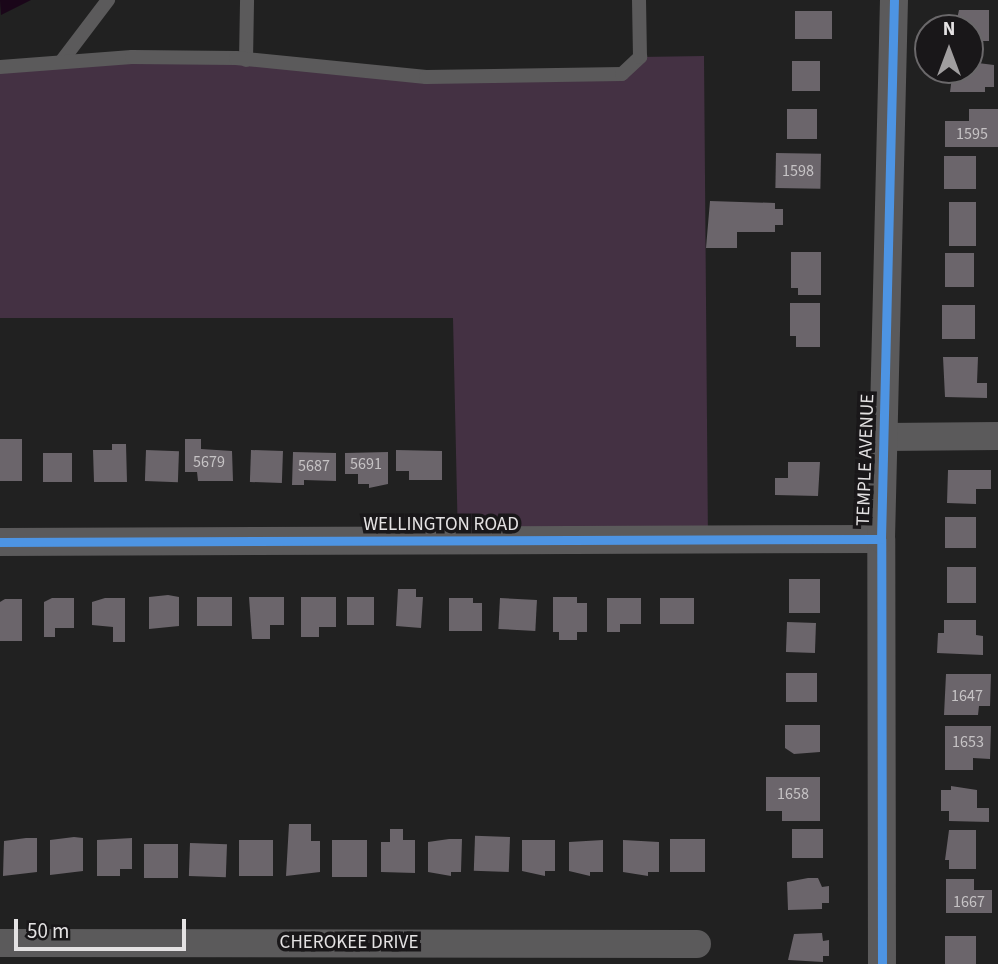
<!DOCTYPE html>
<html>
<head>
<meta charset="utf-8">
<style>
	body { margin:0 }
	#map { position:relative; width:998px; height:964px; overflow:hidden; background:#212121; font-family:"Source Sans 3",sans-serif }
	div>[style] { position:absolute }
	.green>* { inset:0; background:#443143 }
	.water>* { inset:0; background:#1a0619 }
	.building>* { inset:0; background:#6b656b; transform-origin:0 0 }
	.service>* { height:14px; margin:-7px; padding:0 7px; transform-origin:7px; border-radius:7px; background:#5b5a5b }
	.minor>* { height:28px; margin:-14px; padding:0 14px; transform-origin:14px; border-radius:14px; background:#5b5a5b }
	.cycleway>* { height:9px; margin:-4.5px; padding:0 4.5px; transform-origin:4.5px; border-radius:4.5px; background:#4d94e3 }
	span { translate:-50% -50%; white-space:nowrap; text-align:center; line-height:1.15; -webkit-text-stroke:7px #191719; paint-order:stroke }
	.number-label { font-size:16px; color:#c6c3c5 }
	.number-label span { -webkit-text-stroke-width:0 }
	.street-label { font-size:19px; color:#e4e2e3 }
	.north { position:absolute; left:914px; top:14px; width:70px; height:70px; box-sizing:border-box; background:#191719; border:2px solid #6a686a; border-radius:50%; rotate:0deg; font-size:19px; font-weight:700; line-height:28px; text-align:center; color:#e4e2e3 }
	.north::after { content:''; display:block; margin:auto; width:24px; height:32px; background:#a09e9f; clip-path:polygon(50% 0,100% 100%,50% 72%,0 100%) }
	.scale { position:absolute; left:14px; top:919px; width:172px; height:32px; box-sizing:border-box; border:4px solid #e4e2e3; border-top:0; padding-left:9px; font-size:21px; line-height:24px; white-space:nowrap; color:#e4e2e3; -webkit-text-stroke:5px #191719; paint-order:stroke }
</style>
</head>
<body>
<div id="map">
	<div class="green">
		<i style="clip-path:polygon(704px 56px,708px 543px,458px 543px,453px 318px,0 318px,0 67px,132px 57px,322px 70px,622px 74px,640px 57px)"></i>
	</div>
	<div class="water">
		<i style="clip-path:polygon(0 0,31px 0,1px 15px)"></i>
	</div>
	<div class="building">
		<i style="clip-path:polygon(959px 10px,989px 10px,989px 41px,970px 41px,970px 28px,955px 28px)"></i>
		<i style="left:795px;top:11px;width:37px;height:28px"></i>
		<i style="left:792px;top:61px;width:28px;height:30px"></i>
		<i style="clip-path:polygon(970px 62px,994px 65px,994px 87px,985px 87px,985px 92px,950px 92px,953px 70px,970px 70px)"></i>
		<i style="left:787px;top:109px;width:30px;height:30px"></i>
		<i style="clip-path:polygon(969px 109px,998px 109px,998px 147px,945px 147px,945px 121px,969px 121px)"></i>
		<i style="left:776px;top:153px;width:45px;height:35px;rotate:1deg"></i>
		<i style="left:944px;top:156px;width:32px;height:33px"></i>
		<i style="clip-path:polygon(710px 201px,775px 203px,775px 209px,783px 209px,783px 225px,775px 225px,775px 232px,737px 232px,737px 248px,706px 248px)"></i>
		<i style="left:949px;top:202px;width:27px;height:44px"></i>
		<i style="clip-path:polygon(791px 252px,821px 252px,821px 295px,798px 295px,798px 288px,791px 288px)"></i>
		<i style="left:945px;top:253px;width:29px;height:34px"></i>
		<i style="clip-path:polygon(790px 303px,820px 303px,820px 347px,796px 347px,796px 336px,790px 336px)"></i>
		<i style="left:942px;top:305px;width:33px;height:34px"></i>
		<i style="clip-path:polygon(943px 357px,978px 357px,977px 383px,987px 383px,987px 398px,945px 397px)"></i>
		<i style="left:0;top:439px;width:22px;height:42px"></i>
		<i style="clip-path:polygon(185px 439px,201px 439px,201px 449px,232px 451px,233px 481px,198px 481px,197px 472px,185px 472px)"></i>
		<i style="clip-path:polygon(112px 444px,126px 444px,127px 482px,94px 482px,93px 450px,112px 450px)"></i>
		<i style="left:146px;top:450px;width:33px;height:31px;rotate:2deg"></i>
		<i style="left:251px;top:450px;width:32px;height:32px;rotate:2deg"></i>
		<i style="clip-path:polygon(396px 450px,442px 451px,442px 480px,409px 480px,409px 471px,396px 471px)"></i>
		<i style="clip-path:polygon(293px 452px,336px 453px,336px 481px,304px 480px,304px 485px,292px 485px)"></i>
		<i style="clip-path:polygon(388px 452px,388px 484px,369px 488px,369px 484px,358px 484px,358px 474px,345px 474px,345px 453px)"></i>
		<i style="left:43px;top:453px;width:29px;height:29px"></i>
		<i style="clip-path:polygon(788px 462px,820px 462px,818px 496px,775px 495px,775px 478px,788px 478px)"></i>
		<i style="clip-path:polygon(948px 470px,991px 470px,991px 489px,976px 489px,976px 504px,947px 503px)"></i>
		<i style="left:945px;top:517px;width:31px;height:31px"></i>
		<i style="left:947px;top:567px;width:29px;height:36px"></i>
		<i style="left:789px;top:579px;width:31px;height:34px"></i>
		<i style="clip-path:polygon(398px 589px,416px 589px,416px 597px,423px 597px,421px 628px,396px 626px)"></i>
		<i style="clip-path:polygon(168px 595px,179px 597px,179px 626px,149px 629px,149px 597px)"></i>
		<i style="left:197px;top:597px;width:35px;height:29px"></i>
		<i style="clip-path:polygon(249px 597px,284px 597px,284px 625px,270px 625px,270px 639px,252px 639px)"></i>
		<i style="clip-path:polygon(301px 597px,336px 597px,336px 627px,319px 627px,319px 637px,301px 637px)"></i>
		<i style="left:347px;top:597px;width:27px;height:28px"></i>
		<i style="clip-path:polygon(553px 597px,577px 597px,577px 603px,587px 603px,587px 632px,577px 632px,577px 640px,559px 640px,559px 632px,553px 632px)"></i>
		<i style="clip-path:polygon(52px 598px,74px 598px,74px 628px,55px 628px,55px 637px,44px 637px,44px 602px)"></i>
		<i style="clip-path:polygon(105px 598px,125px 598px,125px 642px,113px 642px,113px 627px,92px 625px,92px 602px)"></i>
		<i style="clip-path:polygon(449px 598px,473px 598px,473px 603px,482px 603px,482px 631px,449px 631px)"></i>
		<i style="left:500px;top:598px;width:37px;height:31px;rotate:3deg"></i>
		<i style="clip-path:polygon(607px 598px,641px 598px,641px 624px,620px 624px,620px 632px,607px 632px)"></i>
		<i style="left:660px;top:598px;width:34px;height:26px"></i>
		<i style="clip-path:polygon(5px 599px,22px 599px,22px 641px,0 641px,0 602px)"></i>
		<i style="clip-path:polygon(944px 620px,976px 620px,976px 635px,983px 636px,983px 655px,937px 653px,938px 633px,944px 633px)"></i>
		<i style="left:787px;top:622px;width:29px;height:30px;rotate:2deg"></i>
		<i style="left:786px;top:673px;width:31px;height:29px"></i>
		<i style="clip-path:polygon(946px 674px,991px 674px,990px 706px,979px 706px,978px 715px,944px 715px)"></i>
		<i style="clip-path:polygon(785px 725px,820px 725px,820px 752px,794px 754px,785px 748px)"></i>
		<i style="clip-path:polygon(945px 726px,991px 726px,990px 759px,973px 758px,973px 770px,945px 770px)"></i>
		<i style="clip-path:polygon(766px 777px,820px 777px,820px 821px,782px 821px,782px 811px,766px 811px)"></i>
		<i style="clip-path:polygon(951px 786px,977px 790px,977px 808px,989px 808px,989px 822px,949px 821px,949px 811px,941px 811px,941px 790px,951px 790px)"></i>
		<i style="clip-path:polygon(289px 824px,311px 824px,311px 841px,320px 841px,320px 872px,286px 876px)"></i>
		<i style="clip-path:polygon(390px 829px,403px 829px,403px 840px,415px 840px,415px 873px,381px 872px,381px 842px,390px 842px)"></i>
		<i style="left:823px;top:829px;width:29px;height:31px;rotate:90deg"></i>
		<i style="clip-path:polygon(949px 830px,976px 830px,976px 869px,949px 869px,949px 860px,945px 860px)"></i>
		<i style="clip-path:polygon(74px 837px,83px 838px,83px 871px,50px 875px,50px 840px)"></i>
		<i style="left:510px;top:837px;width:35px;height:35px;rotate:92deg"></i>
		<i style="clip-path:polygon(26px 838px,37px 838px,37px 872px,3px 876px,4px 841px)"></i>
		<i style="clip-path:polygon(132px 838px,132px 869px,120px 869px,120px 876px,97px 876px,97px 840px)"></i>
		<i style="clip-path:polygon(449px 839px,462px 839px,461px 872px,451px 872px,451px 876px,428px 872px,428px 842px)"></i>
		<i style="left:670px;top:839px;width:35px;height:33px"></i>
		<i style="left:239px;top:840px;width:34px;height:36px"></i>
		<i style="left:332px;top:840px;width:35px;height:37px"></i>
		<i style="clip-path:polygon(522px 840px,555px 840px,555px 871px,545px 871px,545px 876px,522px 871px)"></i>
		<i style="clip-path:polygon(603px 840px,603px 872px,590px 872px,590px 876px,569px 871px,569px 842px)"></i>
		<i style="clip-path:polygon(623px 840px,659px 842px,659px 872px,648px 872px,648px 876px,623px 872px)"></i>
		<i style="left:190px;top:843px;width:37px;height:33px;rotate:2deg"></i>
		<i style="left:144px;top:844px;width:34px;height:34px"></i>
		<i style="clip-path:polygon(808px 878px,818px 878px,822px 887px,829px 886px,829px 903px,822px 903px,822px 909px,788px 910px,787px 882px)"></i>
		<i style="clip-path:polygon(946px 879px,974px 879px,974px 890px,992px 890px,992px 913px,946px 913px)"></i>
		<i style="clip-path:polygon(822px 933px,823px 941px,829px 940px,829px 956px,823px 956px,823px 962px,788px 960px,794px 934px)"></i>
		<i style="left:945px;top:936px;width:31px;height:28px"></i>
	</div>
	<div class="service">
		<i style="left:246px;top:60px;width:60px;rotate:-89deg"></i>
		<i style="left:61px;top:62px;width:78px;rotate:-52.8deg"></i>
		<i style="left:0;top:67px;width:132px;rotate:-4.3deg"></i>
		<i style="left:132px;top:57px;width:104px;rotate:0.6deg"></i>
		<i style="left:236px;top:58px;width:191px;rotate:5.7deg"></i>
		<i style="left:426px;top:77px;width:196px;rotate:-0.9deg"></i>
		<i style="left:622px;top:74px;width:25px;rotate:-43deg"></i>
		<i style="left:640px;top:57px;width:57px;rotate:-91deg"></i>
	</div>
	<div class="minor">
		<i style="left:885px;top:437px;width:113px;rotate:-0.5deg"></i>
		<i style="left:0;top:542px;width:881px;rotate:-0.2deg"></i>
		<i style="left:0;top:943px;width:697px;rotate:0.08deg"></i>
		<i style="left:882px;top:964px;width:425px;rotate:-90.1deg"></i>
		<i style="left:881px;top:539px;width:539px;rotate:-88.62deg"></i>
	</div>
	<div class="cycleway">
		<i style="left:0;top:542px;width:881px;rotate:-0.2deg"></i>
		<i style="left:882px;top:964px;width:425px;rotate:-90.1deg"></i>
		<i style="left:881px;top:539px;width:539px;rotate:-88.62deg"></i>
	</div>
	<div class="number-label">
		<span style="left:972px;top:134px">1595</span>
		<span style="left:798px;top:171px">1598</span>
		<span style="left:209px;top:462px">5679</span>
		<span style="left:366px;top:464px">5691</span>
		<span style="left:314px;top:466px">5687</span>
		<span style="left:967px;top:696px">1647</span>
		<span style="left:968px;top:742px">1653</span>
		<span style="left:793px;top:794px">1658</span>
		<span style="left:969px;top:902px">1667</span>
	</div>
	<div class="street-label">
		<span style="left:866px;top:460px;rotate:-88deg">TEMPLE AVENUE</span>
		<span style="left:441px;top:525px">WELLINGTON ROAD</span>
		<span style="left:349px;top:943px">CHEROKEE DRIVE</span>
	</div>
	<div class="north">N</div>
	<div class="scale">50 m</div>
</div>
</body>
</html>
